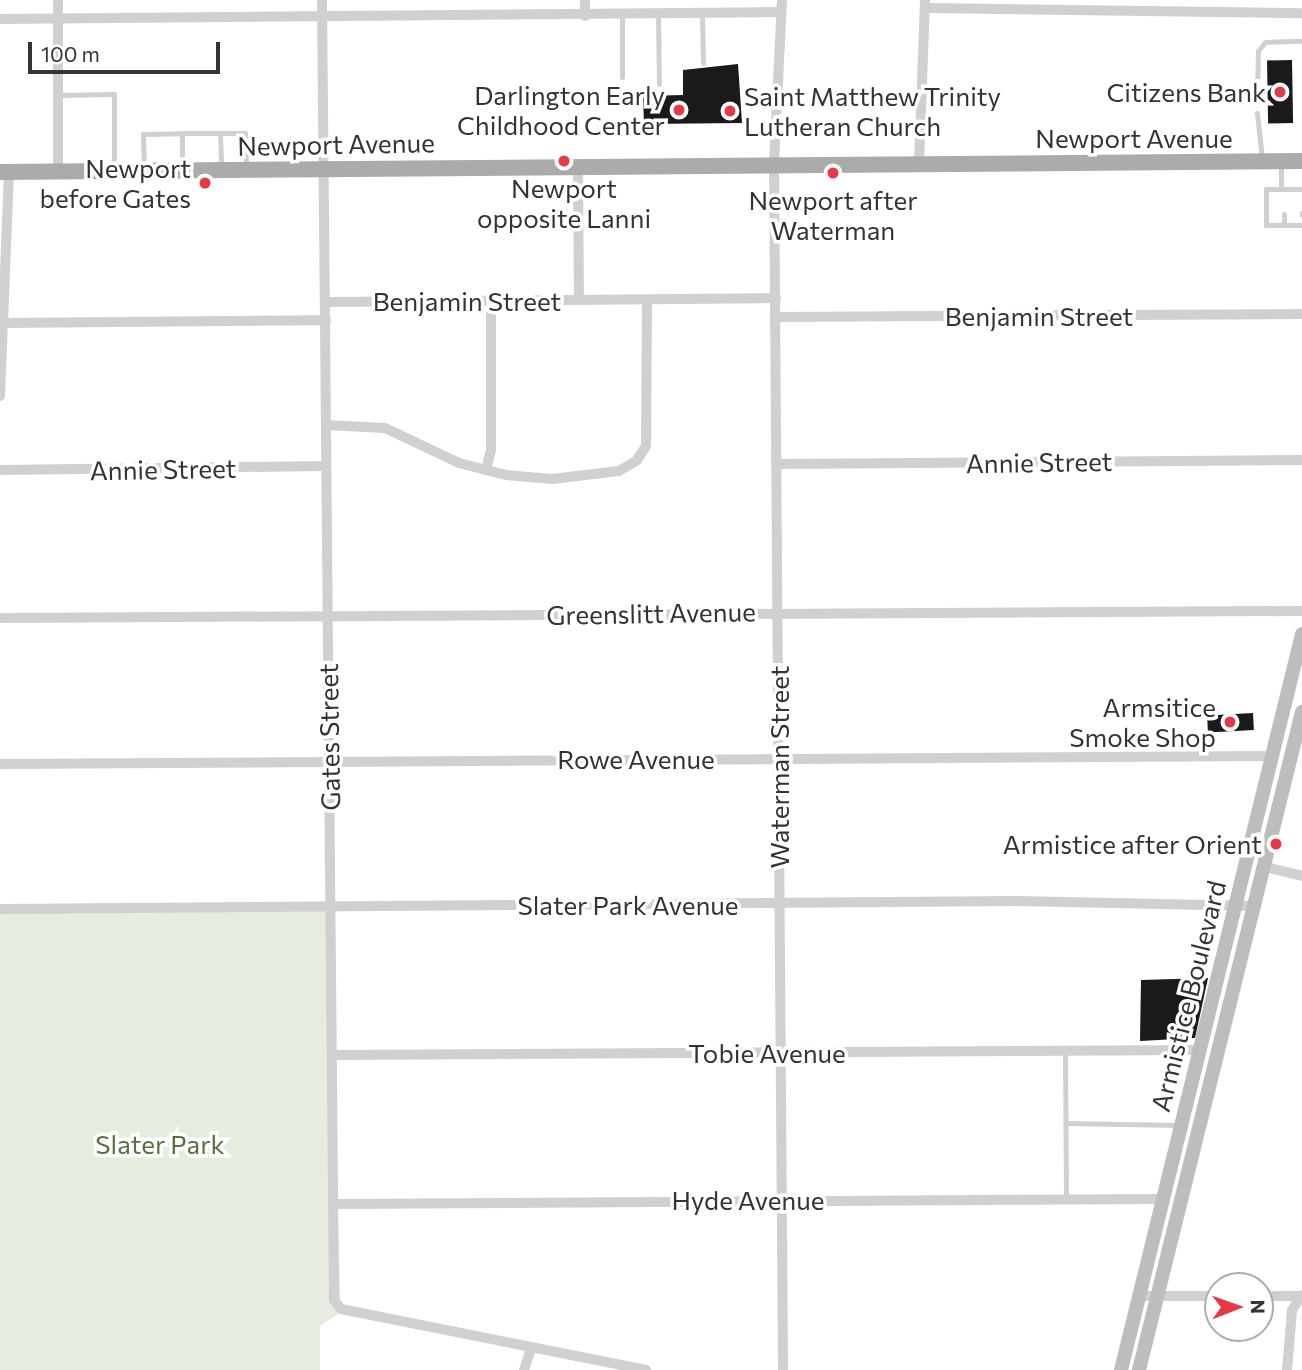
<!DOCTYPE html>
<html>
<head>
<meta charset="utf-8">
<style>
	body { margin:0 }
	#map { position:relative; width:1302px; height:1370px; overflow:hidden; background:#fff; font-family:Commissioner,sans-serif }
	div>[style] { position:absolute }
	.green>* { inset:0; background:#e6ecdf }
	.building>* { inset:0; background:#1a1a1a; transform-origin:0 0 }
	.lane>* { height:5px; margin:-2.5px; padding:0 2.5px; transform-origin:2.5px; border-radius:2.5px; background:#d0d0d0 }
	.street>* { height:10px; margin:-5px; padding:0 5px; transform-origin:5px; border-radius:5px; background:#d0d0d0 }
	.secondary>* { height:14px; margin:-7px; padding:0 7px; transform-origin:7px; border-radius:7px; background:#bdbdbd }
	.primary>* { height:16px; margin:-8px; padding:0 8px; transform-origin:8px; border-radius:8px; background:#ababab }
	.dots>* { width:19px; height:19px; translate:-50% -50%; box-sizing:border-box; border:4px solid #fff; border-radius:50% }
	span { translate:-50% -50%; white-space:nowrap; text-align:center; line-height:1.15; -webkit-text-stroke:7px #fff; paint-order:stroke }
	.poi-label { font-size:26px; color:#333 }
	.right { translate:-100% -50%; text-align:right }
	.left { translate:0 -50%; text-align:left }
	.street-label { font-size:26px; color:#333 }
	.park-label { font-size:26px; color:#56703f }
	.north { position:absolute; left:1204px; top:1272px; width:70px; height:70px; box-sizing:border-box; background:#fff; border:2px solid #adadad; border-radius:50%; rotate:89deg; font-size:19px; font-weight:700; line-height:28px; text-align:center; color:#333 }
	.north::after { content:''; display:block; margin:auto; width:24px; height:32px; background:#e63946; clip-path:polygon(50% 0,100% 100%,50% 72%,0 100%) }
	.scale { position:absolute; left:28px; top:42px; width:192px; height:32px; box-sizing:border-box; border:4px solid #333; border-top:0; padding-left:9px; font-size:21px; line-height:24px; white-space:nowrap; color:#333; -webkit-text-stroke:5px #fff; paint-order:stroke }
</style>
</head>
<body>
<div id="map">
	<div class="green">
		<i style="clip-path:polygon(0 910px,327px 910px,341px 1312px,320px 1326px,320px 1370px,0 1370px)"></i>
	</div>
	<div class="building">
		<i style="left:1292px;top:60px;width:63px;height:25px;rotate:89deg"></i>
		<i style="clip-path:polygon(738px 64px,742px 123px,644px 124px,643px 96px,683px 95px,683px 70px)"></i>
		<i style="left:1253px;top:713px;width:17px;height:46px;rotate:87deg"></i>
		<i style="clip-path:polygon(1208px 978px,1195px 1038px,1140px 1041px,1141px 980px)"></i>
	</div>
	<div class="lane">
		<i style="left:658px;top:14px;width:70px;rotate:89.2deg"></i>
		<i style="left:702px;top:14px;width:49px;rotate:88.8deg"></i>
		<i style="left:622px;top:15px;width:62px;rotate:90deg"></i>
		<i style="left:58px;top:95px;width:56px;rotate:-1deg"></i>
		<i style="left:114px;top:94px;width:74px;rotate:90deg"></i>
		<i style="left:1257px;top:95px;width:44px;rotate:-88.7deg"></i>
		<i style="left:1258px;top:51px;width:11px;rotate:-52deg"></i>
		<i style="left:1265px;top:42px;width:37px;rotate:-2deg"></i>
		<i style="left:1257px;top:113px;width:45px;rotate:83.7deg"></i>
		<i style="left:182px;top:133px;width:36px;rotate:90deg"></i>
		<i style="left:220px;top:133px;width:36px;rotate:88deg"></i>
		<i style="left:1281px;top:164px;width:25px;rotate:90deg"></i>
		<i style="left:144px;top:167px;width:33px;rotate:-92deg"></i>
		<i style="left:143px;top:134px;width:39px;rotate:-1deg"></i>
		<i style="left:182px;top:133px;width:63px"></i>
		<i style="left:245px;top:133px;width:33px;rotate:88deg"></i>
		<i style="left:1302px;top:189px;width:36px;rotate:180deg"></i>
		<i style="left:1266px;top:189px;width:36px;rotate:90deg"></i>
		<i style="left:1266px;top:225px;width:36px"></i>
		<i style="left:1302px;top:213px;width:2px;rotate:90deg"></i>
		<i style="left:1284px;top:214px;width:11px;rotate:90deg"></i>
		<i style="left:1065px;top:1051px;width:146px;rotate:89.6deg"></i>
		<i style="left:1066px;top:1123px;width:112px;rotate:1deg"></i>
	</div>
	<div class="street">
		<i style="left:58px;top:0;width:171px;rotate:90deg"></i>
		<i style="left:322px;top:0;width:1300px;rotate:89.47deg"></i>
		<i style="left:334px;top:1300px;width:11px;rotate:52deg"></i>
		<i style="left:341px;top:1309px;width:311px;rotate:11.3deg"></i>
		<i style="left:585px;top:0;width:16px;rotate:90deg"></i>
		<i style="left:782px;top:0;width:165px;rotate:92.8deg"></i>
		<i style="left:774px;top:165px;width:1205px;rotate:89.57deg"></i>
		<i style="left:925px;top:8px;width:377px;rotate:0.8deg"></i>
		<i style="left:0;top:19px;width:781px;rotate:-0.51deg"></i>
		<i style="left:919px;top:164px;width:164px;rotate:-87.9deg"></i>
		<i style="left:578px;top:166px;width:134px;rotate:89.6deg"></i>
		<i style="left:326px;top:302px;width:450px;rotate:-0.5deg"></i>
		<i style="left:776px;top:317px;width:526px;rotate:-0.33deg"></i>
		<i style="left:3px;top:323px;width:323px;rotate:-0.5deg"></i>
		<i style="left:0;top:396px;width:224px;rotate:-87.7deg"></i>
		<i style="left:326px;top:425px;width:59px;rotate:2.9deg"></i>
		<i style="left:385px;top:428px;width:82px;rotate:25.3deg"></i>
		<i style="left:459px;top:463px;width:49px;rotate:14.3deg"></i>
		<i style="left:506px;top:475px;width:46px;rotate:5deg"></i>
		<i style="left:552px;top:479px;width:67px;rotate:-6.8deg"></i>
		<i style="left:619px;top:471px;width:21px;rotate:-31deg"></i>
		<i style="left:637px;top:460px;width:17px;rotate:-57deg"></i>
		<i style="left:646px;top:446px;width:146px;rotate:-89.6deg"></i>
		<i style="left:776px;top:464px;width:526px;rotate:-0.44deg"></i>
		<i style="left:0;top:470px;width:326px;rotate:-0.7deg"></i>
		<i style="left:486px;top:470px;width:21px;rotate:-76deg"></i>
		<i style="left:491px;top:450px;width:149px;rotate:-90deg"></i>
		<i style="left:0;top:618px;width:1302px;rotate:-0.31deg"></i>
		<i style="left:0;top:764px;width:1272px;rotate:-0.36deg"></i>
		<i style="left:1266px;top:867px;width:37px;rotate:14deg"></i>
		<i style="left:0;top:909px;width:1015px;rotate:-0.45deg"></i>
		<i style="left:1015px;top:901px;width:241px;rotate:1.2deg"></i>
		<i style="left:333px;top:1055px;width:867px;rotate:-0.33deg"></i>
		<i style="left:333px;top:1204px;width:830px;rotate:-0.35deg"></i>
		<i style="left:1140px;top:1296px;width:78px"></i>
		<i style="left:1260px;top:1296px;width:42px"></i>
		<i style="left:524px;top:1370px;width:23px;rotate:-72deg"></i>
		<i style="left:1287px;top:1370px;width:60px;rotate:-85.2deg"></i>
		<i style="left:1292px;top:1310px;width:18px;rotate:-56deg"></i>
	</div>
	<div class="secondary">
		<i style="left:1121px;top:1370px;width:758px;rotate:-76.18deg"></i>
		<i style="left:1139px;top:1370px;width:678px;rotate:-76.09deg"></i>
	</div>
	<div class="primary">
		<i style="left:0;top:172px;width:1302px;rotate:-0.48deg"></i>
	</div>
	<div class="dots">
		<i style="left:1280px;top:92px;background:#e63946"></i>
		<i style="left:679px;top:110px;background:#e63946"></i>
		<i style="left:730px;top:111px;background:#e63946"></i>
		<i style="left:564px;top:161px;background:#e63946"></i>
		<i style="left:833px;top:173px;background:#e63946"></i>
		<i style="left:205px;top:183px;background:#e63946"></i>
		<i style="left:1230px;top:722px;background:#e63946"></i>
		<i style="left:1276px;top:844px;background:#e63946"></i>
	</div>
	<div class="poi-label">
		<span class="right" style="left:1266px;top:92px">Citizens Bank</span>
		<span class="right" style="left:665px;top:110px">Darlington Early<br>Childhood Center</span>
		<span class="left" style="left:744px;top:111px">Saint Matthew Trinity<br>Lutheran Church</span>
		<span class="right" style="left:191px;top:183px">Newport<br>before Gates</span>
		<span style="left:564px;top:203px">Newport<br>opposite Lanni</span>
		<span style="left:833px;top:215px">Newport after<br>Waterman</span>
		<span class="right" style="left:1216px;top:722px">Armsitice<br>Smoke Shop</span>
		<span class="right" style="left:1262px;top:844px">Armistice after Orient</span>
	</div>
	<div class="street-label">
		<span style="left:1134px;top:138px">Newport Avenue</span>
		<span style="left:336px;top:144px;rotate:-1deg">Newport Avenue</span>
		<span style="left:467px;top:301px">Benjamin Street</span>
		<span style="left:1039px;top:316px">Benjamin Street</span>
		<span style="left:1039px;top:462px;rotate:-1deg">Annie Street</span>
		<span style="left:163px;top:469px;rotate:-1deg">Annie Street</span>
		<span style="left:651px;top:613px;rotate:-1deg">Greenslitt Avenue</span>
		<span style="left:329px;top:737px;rotate:-91deg">Gates Street</span>
		<span style="left:636px;top:759px">Rowe Avenue</span>
		<span style="left:779px;top:767px;rotate:-90deg">Waterman Street</span>
		<span style="left:628px;top:905px">Slater Park Avenue</span>
		<span style="left:1188px;top:996px;rotate:-76deg">Armistice Boulevard</span>
		<span style="left:767px;top:1053px">Tobie Avenue</span>
		<span style="left:748px;top:1200px">Hyde Avenue</span>
	</div>
	<div class="park-label">
		<span style="left:160px;top:1144px">Slater Park</span>
	</div>
	<div class="north">N</div>
	<div class="scale">100 m</div>
</div>
</body>
</html>
